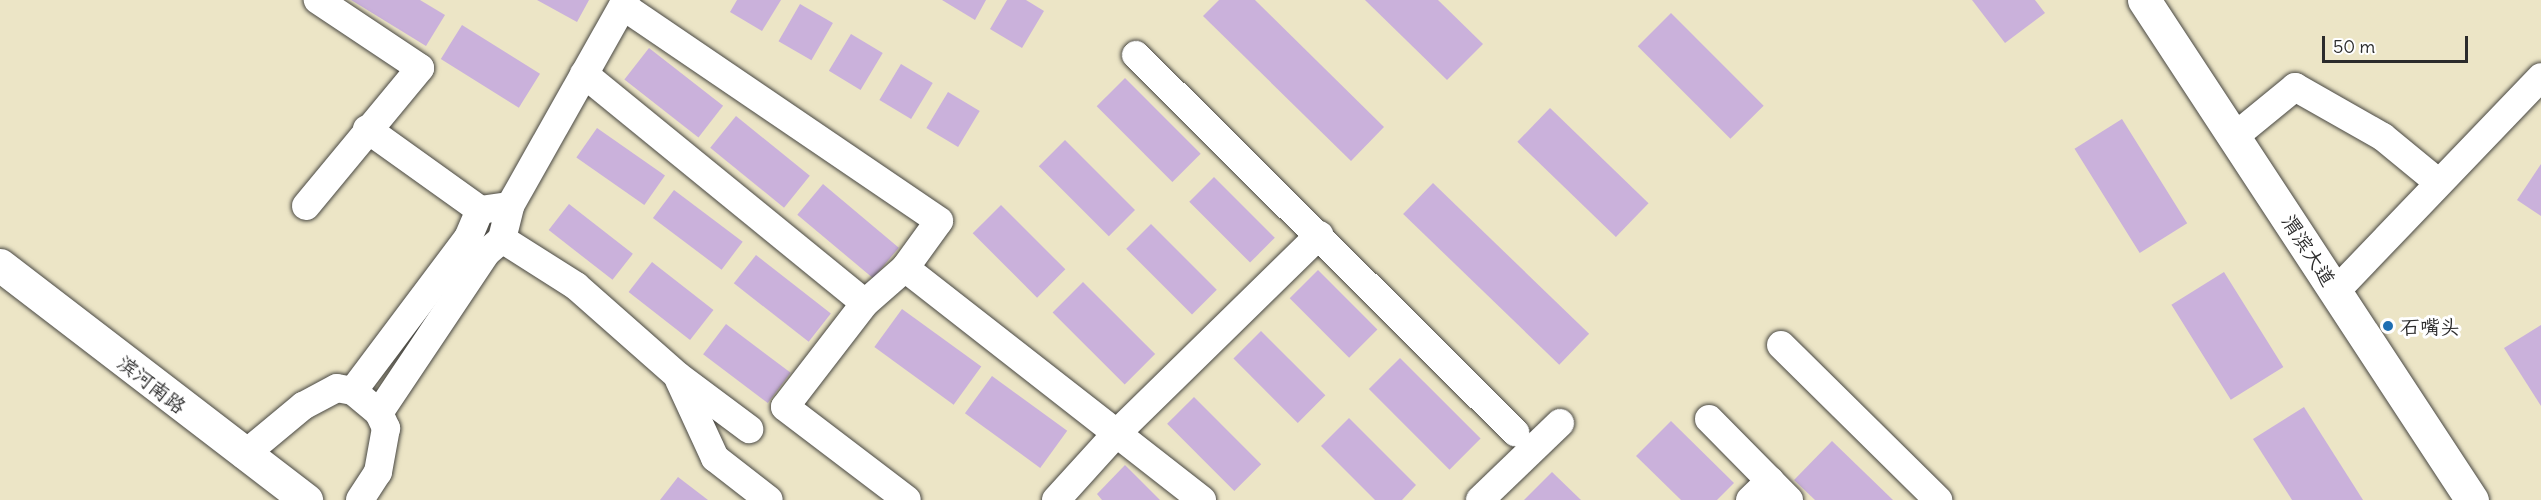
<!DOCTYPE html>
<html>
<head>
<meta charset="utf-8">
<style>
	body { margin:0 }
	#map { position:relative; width:2541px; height:500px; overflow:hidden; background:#ece5c6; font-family:Delius,"LXGW WenKai TC",sans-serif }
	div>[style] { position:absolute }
	.building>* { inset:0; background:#cab1db; transform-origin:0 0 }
	.roads { filter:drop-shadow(0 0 2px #484742) drop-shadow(0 0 2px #484742) }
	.minor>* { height:28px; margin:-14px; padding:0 14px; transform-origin:14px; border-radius:14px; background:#fff }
	.major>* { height:33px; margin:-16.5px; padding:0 16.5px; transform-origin:16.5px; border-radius:16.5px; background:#fff }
	.highway>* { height:33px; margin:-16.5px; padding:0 16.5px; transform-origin:16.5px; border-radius:16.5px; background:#fff }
	.dots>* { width:16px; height:16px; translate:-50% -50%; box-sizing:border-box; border:3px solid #fff; border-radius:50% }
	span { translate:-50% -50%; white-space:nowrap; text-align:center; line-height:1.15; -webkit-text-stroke:6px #fff; paint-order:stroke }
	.street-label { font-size:20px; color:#2b2b2b }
	.poi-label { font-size:20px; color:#2b2b2b }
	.left { translate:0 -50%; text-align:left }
	.scale { position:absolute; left:2322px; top:36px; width:146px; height:27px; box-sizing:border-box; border:3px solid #2b2b2b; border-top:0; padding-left:8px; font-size:18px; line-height:21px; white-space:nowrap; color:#2b2b2b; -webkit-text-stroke:4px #fff; paint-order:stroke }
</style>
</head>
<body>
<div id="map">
	<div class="building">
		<i style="clip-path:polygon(351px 0,420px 0,445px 15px,426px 46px)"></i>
		<i style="clip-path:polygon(537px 0,589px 0,577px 22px)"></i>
		<i style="clip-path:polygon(737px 0,781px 0,762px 31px,730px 12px)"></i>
		<i style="clip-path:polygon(942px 0,986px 0,975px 20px)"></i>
		<i style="clip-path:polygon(1007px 0,1026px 0,1044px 11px,1022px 48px,990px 29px)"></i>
		<i style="clip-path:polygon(1219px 0,1255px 0,1384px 127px,1351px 161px,1203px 16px)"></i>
		<i style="clip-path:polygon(1365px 0,1438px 0,1483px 44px,1447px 80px)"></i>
		<i style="clip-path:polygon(1972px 0,2035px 0,2045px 13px,2005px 43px)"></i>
		<i style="left:800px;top:4px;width:38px;height:43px;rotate:30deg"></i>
		<i style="left:1671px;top:13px;width:131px;height:47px;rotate:45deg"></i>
		<i style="left:462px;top:25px;width:92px;height:40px;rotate:32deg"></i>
		<i style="left:851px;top:34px;width:37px;height:43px;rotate:31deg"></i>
		<i style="left:649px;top:48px;width:94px;height:40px;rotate:38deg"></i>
		<i style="left:901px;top:64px;width:37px;height:42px;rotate:31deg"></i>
		<i style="left:1125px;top:78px;width:107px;height:40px;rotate:45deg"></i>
		<i style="left:948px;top:92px;width:37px;height:42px;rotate:31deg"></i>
		<i style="left:1550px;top:108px;width:137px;height:47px;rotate:44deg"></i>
		<i style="left:736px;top:116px;width:95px;height:41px;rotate:39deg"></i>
		<i style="left:2122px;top:119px;width:123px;height:56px;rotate:58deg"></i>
		<i style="left:597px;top:128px;width:83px;height:36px;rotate:35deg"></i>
		<i style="left:1065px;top:140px;width:99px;height:37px;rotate:45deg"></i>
		<i style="clip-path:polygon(2541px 164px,2541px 216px,2517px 200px)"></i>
		<i style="left:1214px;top:177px;width:86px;height:35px;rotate:45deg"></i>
		<i style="left:1433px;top:183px;width:217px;height:43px;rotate:44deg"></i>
		<i style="left:823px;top:184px;width:99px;height:40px;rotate:40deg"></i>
		<i style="left:674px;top:190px;width:86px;height:35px;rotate:37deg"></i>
		<i style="left:569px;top:204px;width:81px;height:33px;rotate:38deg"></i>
		<i style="left:1001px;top:205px;width:91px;height:40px;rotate:45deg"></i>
		<i style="left:1151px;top:224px;width:93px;height:35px;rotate:45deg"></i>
		<i style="left:756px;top:255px;width:95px;height:36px;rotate:38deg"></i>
		<i style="left:652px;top:262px;width:78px;height:38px;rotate:38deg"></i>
		<i style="left:1318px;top:270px;width:84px;height:40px;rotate:45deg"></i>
		<i style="left:2224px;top:272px;width:112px;height:62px;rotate:58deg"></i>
		<i style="left:1083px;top:282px;width:102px;height:43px;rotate:45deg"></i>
		<i style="left:902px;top:309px;width:98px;height:47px;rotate:36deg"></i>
		<i style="left:726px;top:324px;width:81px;height:38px;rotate:37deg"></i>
		<i style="clip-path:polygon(2541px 325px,2541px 406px,2504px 348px)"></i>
		<i style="left:1261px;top:331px;width:91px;height:39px;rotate:45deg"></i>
		<i style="left:1400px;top:358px;width:114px;height:44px;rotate:45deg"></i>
		<i style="left:992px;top:376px;width:93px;height:46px;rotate:36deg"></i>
		<i style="left:1194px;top:397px;width:95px;height:38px;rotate:45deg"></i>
		<i style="clip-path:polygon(2304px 407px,2363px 500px,2292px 500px,2253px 439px)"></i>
		<i style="clip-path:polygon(1349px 418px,1416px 485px,1402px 500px,1375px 500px,1321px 446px)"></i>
		<i style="clip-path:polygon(1671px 421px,1734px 483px,1717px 500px,1681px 500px,1636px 456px)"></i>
		<i style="clip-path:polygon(1832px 441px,1893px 500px,1815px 500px,1794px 480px)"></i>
		<i style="clip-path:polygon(1125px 465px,1160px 500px,1102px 500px,1097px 494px)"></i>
		<i style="clip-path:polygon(1552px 472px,1581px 500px,1524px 500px)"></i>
		<i style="clip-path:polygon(678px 477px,708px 500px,660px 500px)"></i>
	</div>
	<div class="roads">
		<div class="minor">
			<i style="left:623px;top:6px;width:382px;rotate:34.2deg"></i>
			<i style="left:939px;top:221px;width:58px;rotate:125.9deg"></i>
			<i style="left:905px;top:268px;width:53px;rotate:138.8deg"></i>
			<i style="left:865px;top:303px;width:131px;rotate:127.6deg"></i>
			<i style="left:785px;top:407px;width:153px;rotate:37.3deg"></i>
			<i style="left:1136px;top:55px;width:535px;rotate:44.85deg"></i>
			<i style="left:584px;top:74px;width:362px;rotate:39.2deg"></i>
			<i style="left:367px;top:129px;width:139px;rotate:35.6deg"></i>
			<i style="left:2234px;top:137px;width:79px;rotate:-39.3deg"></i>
			<i style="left:2295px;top:87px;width:101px;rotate:29.6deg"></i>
			<i style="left:2383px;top:137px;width:72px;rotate:39.4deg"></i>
			<i style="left:306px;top:206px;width:179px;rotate:-50.4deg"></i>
			<i style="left:420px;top:68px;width:123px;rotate:-146.3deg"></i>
			<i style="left:502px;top:239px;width:88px;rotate:32.4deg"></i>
			<i style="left:576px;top:286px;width:136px;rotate:41.4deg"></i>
			<i style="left:678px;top:376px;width:89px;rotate:36.7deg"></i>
			<i style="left:905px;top:268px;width:377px;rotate:38deg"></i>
			<i style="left:2336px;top:291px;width:296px;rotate:-46.2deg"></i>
			<i style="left:1781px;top:345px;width:221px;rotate:44.6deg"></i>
			<i style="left:679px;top:380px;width:86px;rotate:65.2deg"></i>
			<i style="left:715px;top:458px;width:68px;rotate:37.9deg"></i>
			<i style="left:353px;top:391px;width:191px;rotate:-53.1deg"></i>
			<i style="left:468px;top:238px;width:30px;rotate:-67deg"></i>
			<i style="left:480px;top:210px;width:30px;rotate:-8deg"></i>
			<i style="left:379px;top:413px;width:192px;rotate:-56.2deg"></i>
			<i style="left:486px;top:253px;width:21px;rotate:-41deg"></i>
			<i style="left:502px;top:239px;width:34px;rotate:-76deg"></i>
			<i style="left:510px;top:206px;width:236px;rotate:-60.6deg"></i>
			<i style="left:1709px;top:419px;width:114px;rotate:45.4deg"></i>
			<i style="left:244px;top:455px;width:77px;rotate:-39.7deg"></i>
			<i style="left:303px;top:406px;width:38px;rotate:-28deg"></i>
			<i style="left:337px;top:388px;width:16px;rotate:11deg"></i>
			<i style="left:353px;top:391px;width:34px;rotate:40deg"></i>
			<i style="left:379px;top:413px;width:17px;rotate:65deg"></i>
			<i style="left:386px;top:428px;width:45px;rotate:100.3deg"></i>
			<i style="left:378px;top:472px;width:33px;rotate:123deg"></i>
			<i style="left:1056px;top:500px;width:88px;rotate:-47.8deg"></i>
			<i style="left:1115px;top:435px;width:286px;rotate:-44.4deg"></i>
			<i style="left:1480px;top:500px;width:111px;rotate:-43.9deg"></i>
			<i style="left:1750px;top:500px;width:28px;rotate:-44deg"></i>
		</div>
		<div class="major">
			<i style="left:2144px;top:0;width:598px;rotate:56.74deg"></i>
		</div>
		<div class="highway">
			<i style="left:0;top:265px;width:386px;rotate:37.5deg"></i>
		</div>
	</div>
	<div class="dots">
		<i style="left:2388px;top:326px;background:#1f6fb2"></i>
	</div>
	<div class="street-label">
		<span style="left:2309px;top:250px;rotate:57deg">渭滨大道</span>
		<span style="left:152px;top:384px;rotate:38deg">滨河南路</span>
	</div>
	<div class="poi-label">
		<span class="left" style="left:2400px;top:326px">石嘴头</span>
	</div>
	<div class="scale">50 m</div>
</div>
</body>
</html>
